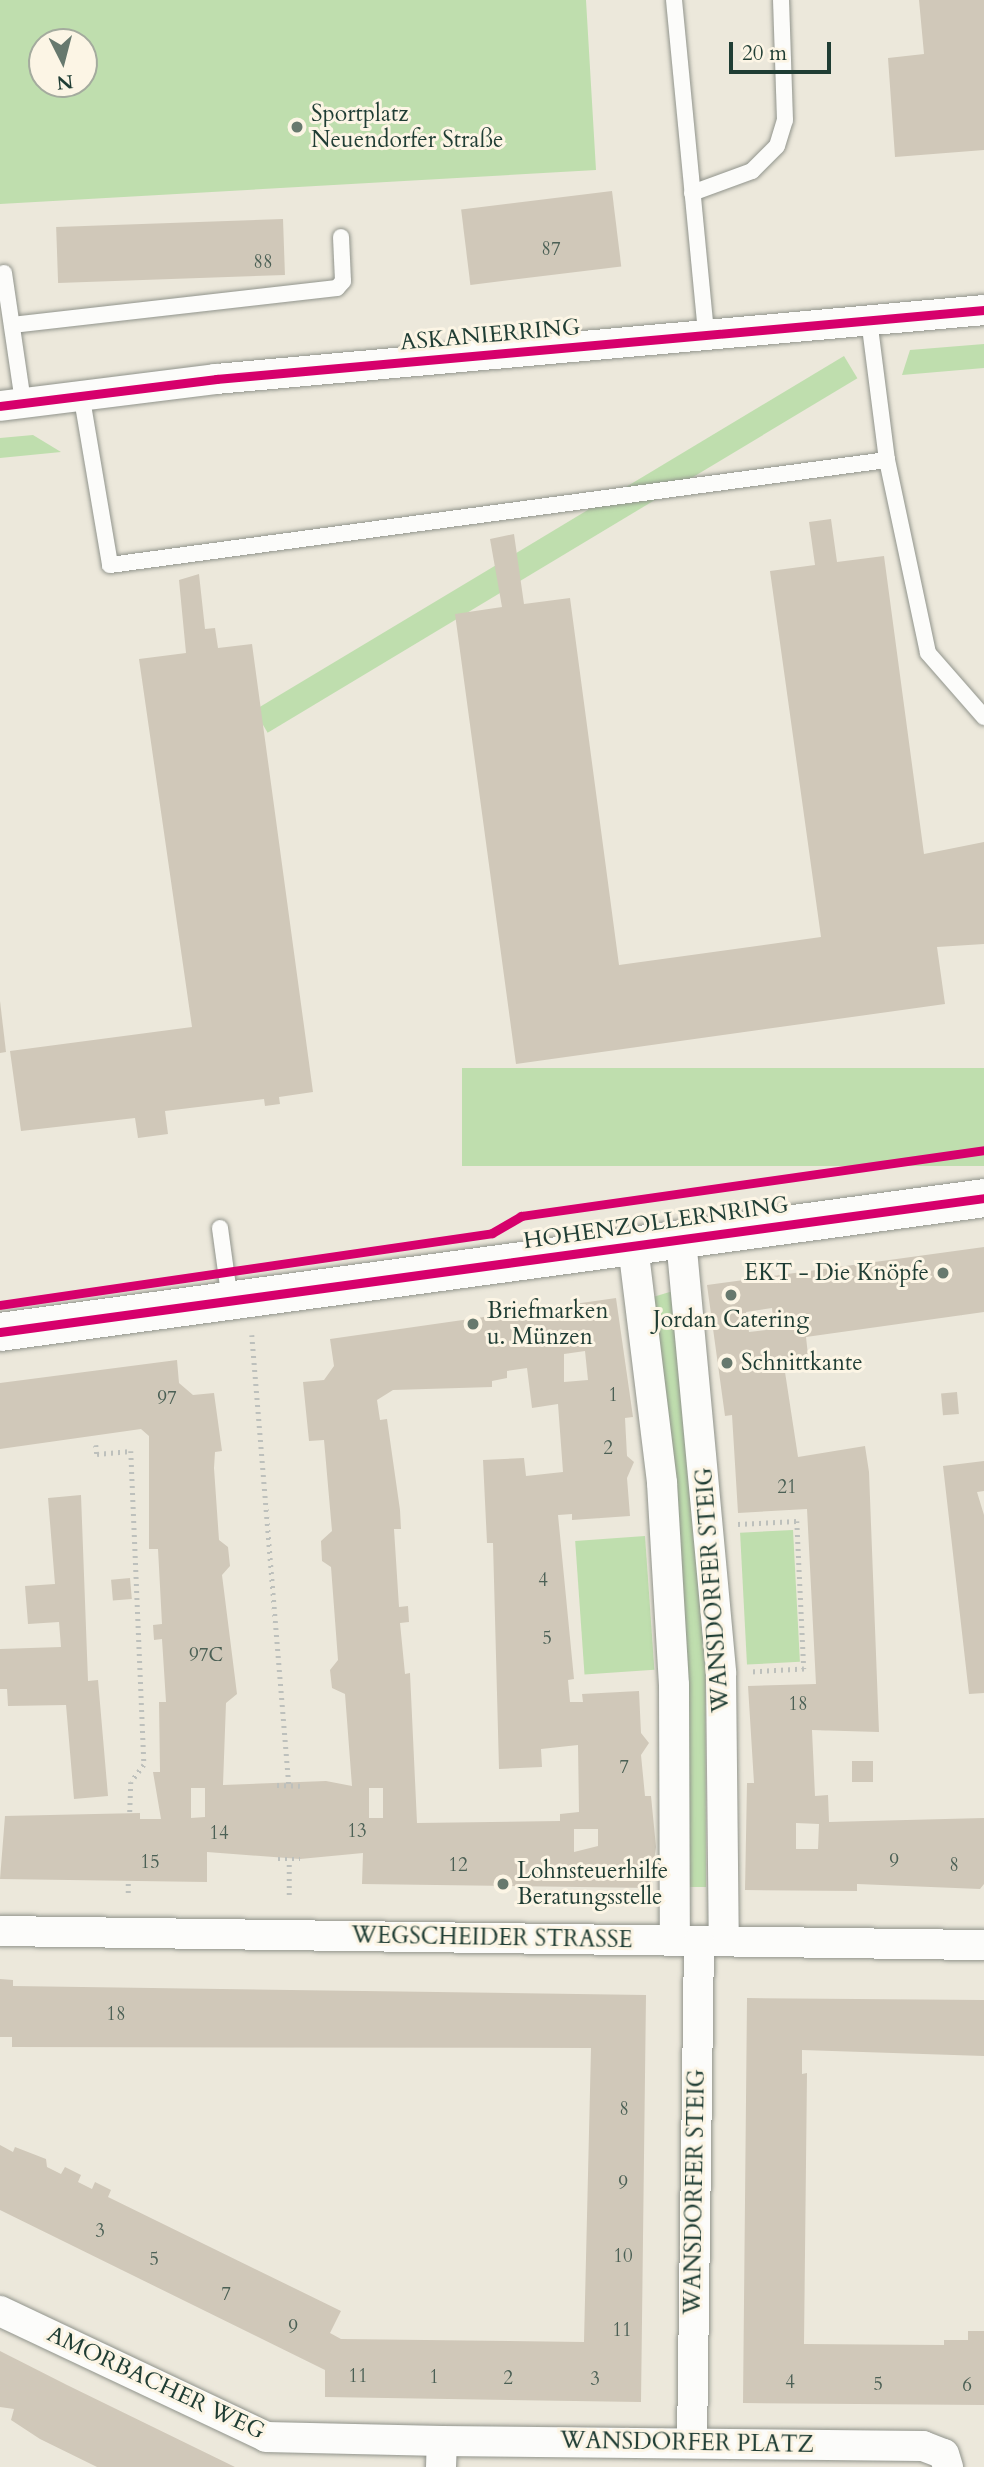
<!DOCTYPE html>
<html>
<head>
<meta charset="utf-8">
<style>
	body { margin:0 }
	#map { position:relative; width:984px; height:2467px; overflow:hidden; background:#ece8db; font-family:Cardo,serif }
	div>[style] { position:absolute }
	.green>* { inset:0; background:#bfdeae; transform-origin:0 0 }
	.building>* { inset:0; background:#d0c8b9; transform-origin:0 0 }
	.path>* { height:4.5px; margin-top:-2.25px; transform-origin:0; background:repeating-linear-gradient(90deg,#bdc0bc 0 2px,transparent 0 7px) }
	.roads { filter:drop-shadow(0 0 2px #91948c) drop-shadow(0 0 2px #91948c) }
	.lane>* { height:16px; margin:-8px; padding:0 8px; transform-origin:8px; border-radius:8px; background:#fcfcfa }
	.street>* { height:30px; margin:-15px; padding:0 15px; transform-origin:15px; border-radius:15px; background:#fcfcfa }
	.secondary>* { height:38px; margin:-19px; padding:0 19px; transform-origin:19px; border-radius:19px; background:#fcfcfa }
	.cycleway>* { height:9px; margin:-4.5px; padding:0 4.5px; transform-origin:4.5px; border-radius:4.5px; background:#d6006c }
	.dots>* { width:19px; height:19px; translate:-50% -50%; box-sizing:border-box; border:4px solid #fcf5e5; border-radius:50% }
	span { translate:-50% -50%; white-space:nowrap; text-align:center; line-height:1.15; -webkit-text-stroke:6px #fcf5e5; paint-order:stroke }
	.number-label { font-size:19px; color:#4b6055 }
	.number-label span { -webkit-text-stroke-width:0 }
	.poi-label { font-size:23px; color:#1f3d34 }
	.left { translate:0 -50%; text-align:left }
	.right { translate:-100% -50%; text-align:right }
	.street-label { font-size:23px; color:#1f3d34 }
	.north { position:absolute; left:28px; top:28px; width:70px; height:70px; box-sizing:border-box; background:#fcf5e5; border:2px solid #a4ab9e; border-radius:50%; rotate:174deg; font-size:19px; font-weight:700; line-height:28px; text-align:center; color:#1f3d34 }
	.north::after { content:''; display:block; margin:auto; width:24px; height:32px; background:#67796e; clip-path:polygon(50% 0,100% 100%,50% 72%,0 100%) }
	.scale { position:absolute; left:729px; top:42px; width:102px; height:32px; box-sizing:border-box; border:4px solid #1f3d34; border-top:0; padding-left:9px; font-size:21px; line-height:24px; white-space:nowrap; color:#1f3d34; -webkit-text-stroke:5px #fcf5e5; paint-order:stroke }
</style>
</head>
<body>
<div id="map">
	<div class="green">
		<i style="clip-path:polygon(evenodd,0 0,586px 0,596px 170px,0 204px,0 0,42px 42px,84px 42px,84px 84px,42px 84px,42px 42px)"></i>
		<i style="clip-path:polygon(984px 344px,984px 368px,902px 375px,910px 350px)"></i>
		<i style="left:844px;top:356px;width:26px;height:688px;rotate:59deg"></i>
		<i style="clip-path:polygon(33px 435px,61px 452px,0 458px,0 438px)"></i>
		<i style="left:984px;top:1068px;width:98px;height:522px;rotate:90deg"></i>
		<i style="clip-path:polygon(673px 1291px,705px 1554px,706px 1887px,686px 1887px,653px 1297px)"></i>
		<i style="left:793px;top:1530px;width:132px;height:53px;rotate:87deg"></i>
		<i style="left:645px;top:1536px;width:134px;height:70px;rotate:86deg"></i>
	</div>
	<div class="building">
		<i style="clip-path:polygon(919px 0,984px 0,984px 150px,895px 157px,888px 58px,924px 54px)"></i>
		<i style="left:612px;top:191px;width:76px;height:152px;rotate:83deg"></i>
		<i style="left:283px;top:219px;width:56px;height:227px;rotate:88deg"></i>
		<i style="clip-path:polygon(831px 519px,837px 562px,884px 556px,924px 854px,984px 842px,984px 944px,937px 947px,945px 1004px,516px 1064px,455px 614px,502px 607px,490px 539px,514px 534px,524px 604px,570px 598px,619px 965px,821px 937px,770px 571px,815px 565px,809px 522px)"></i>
		<i style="clip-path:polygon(199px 574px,205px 629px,215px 628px,218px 648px,252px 644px,313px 1092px,279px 1097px,280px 1104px,265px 1106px,264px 1099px,165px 1111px,168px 1134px,138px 1138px,135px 1118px,21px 1131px,10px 1051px,192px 1027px,139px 659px,186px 653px,179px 580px)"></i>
		<i style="clip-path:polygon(0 1001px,6px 1052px,0 1053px)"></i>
		<i style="clip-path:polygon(evenodd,984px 1247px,984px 1312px,806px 1337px,808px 1355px,783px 1359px,798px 1457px,865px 1446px,869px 1472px,879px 1732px,812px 1730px,815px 1796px,828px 1795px,829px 1822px,984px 1818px,984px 1884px,980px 1889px,857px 1884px,857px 1891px,745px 1890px,747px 1783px,754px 1783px,748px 1686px,816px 1684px,807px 1509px,738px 1513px,732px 1415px,725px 1416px,707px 1285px,984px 1247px,772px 1308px,774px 1329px,749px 1332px,746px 1312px,772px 1308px,984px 1247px,796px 1823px,819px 1824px,818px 1849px,796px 1849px,796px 1823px)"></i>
		<i style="clip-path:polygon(evenodd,616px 1298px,633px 1417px,625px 1418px,627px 1456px,634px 1462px,627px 1478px,630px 1516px,572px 1520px,572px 1514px,558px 1515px,574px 1679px,568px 1680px,570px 1702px,583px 1702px,582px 1694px,639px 1691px,641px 1733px,649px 1743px,641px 1755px,645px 1796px,651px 1796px,656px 1847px,650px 1888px,362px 1884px,363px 1853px,300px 1859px,207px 1852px,207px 1882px,0 1879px,5px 1816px,140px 1813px,140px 1819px,161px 1819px,153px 1772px,160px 1772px,159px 1702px,166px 1702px,162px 1639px,154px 1640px,153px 1625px,162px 1624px,158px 1549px,149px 1549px,149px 1436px,141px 1429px,0 1449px,0 1383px,177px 1360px,179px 1383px,193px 1395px,214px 1393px,222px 1451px,215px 1452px,214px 1468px,219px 1540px,228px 1547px,230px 1566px,222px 1575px,237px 1694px,226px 1703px,223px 1785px,326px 1781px,352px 1786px,345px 1694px,332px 1688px,330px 1670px,338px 1660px,331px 1567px,322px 1561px,321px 1541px,332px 1531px,324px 1440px,309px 1441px,303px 1382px,324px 1380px,334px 1366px,330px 1339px,616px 1298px,585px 1351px,588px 1380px,564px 1382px,564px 1354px,585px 1351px,616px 1298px,527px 1368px,532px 1408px,558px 1404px,563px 1472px,526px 1476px,524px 1458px,483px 1460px,487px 1543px,493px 1543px,499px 1769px,542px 1767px,541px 1749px,578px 1745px,579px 1812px,560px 1814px,560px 1821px,417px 1823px,410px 1673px,405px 1674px,400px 1623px,409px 1622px,408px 1606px,399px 1607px,394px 1529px,401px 1529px,400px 1510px,387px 1419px,380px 1420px,377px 1400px,393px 1390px,492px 1387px,492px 1381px,507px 1378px,507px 1371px,527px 1368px,616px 1298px,191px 1788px,205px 1788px,205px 1817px,191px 1818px,191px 1788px,616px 1298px,369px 1788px,383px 1788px,383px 1818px,369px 1818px,369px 1788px,616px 1298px,574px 1829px,598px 1829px,598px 1846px,574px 1852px,574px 1829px)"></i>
		<i style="left:957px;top:1392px;width:22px;height:16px;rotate:85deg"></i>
		<i style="clip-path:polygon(984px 1461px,984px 1491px,977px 1492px,984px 1515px,984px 1693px,969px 1694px,943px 1466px)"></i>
		<i style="clip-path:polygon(81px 1495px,88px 1681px,98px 1680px,108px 1796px,74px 1799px,66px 1705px,8px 1706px,7px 1689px,0 1689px,0 1649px,61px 1647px,59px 1622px,28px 1624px,25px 1586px,55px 1584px,48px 1498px)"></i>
		<i style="left:130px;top:1578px;width:21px;height:19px;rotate:85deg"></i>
		<i style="left:852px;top:1761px;width:21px;height:21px"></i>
		<i style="clip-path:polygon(0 1979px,13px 1980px,13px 1986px,646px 1995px,641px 2402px,325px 2397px,325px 2370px,0 2210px,0 2145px,13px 2152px,15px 2147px,46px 2159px,47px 2167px,61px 2174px,65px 2167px,81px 2175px,78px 2182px,92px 2189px,95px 2182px,111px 2190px,108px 2197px,341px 2311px,330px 2333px,341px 2339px,584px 2342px,591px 2048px,12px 2047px,12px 2037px,0 2037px)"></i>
		<i style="clip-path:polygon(747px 1998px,984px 2000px,984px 2056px,802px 2050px,802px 2074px,807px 2073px,804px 2344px,944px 2345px,944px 2340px,968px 2340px,968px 2331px,984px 2331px,984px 2405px,743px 2403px)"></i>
		<i style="clip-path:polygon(0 2351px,67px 2385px,235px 2467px,97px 2467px,40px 2439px,11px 2420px,14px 2409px,0 2407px)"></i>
	</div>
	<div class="path">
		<i style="left:252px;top:1335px;width:451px;rotate:85.3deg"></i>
		<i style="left:96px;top:1445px;width:9px;rotate:84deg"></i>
		<i style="left:97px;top:1454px;width:34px;rotate:-5deg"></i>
		<i style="left:131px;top:1451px;width:314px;rotate:87.6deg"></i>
		<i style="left:144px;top:1765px;width:21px;rotate:127deg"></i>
		<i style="left:131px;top:1782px;width:32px;rotate:92deg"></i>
		<i style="left:738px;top:1524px;width:59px;rotate:-2.9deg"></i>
		<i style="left:797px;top:1521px;width:148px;rotate:87.3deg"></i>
		<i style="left:804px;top:1669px;width:53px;rotate:176.8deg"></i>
		<i style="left:277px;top:1785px;width:23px;rotate:2deg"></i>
		<i style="left:278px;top:1859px;width:22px"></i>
		<i style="left:128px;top:1893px;width:12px;rotate:-90deg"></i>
		<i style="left:289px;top:1895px;width:33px;rotate:-90deg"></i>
	</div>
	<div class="roads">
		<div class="lane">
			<i style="left:674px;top:0;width:337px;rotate:84.5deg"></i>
			<i style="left:692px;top:193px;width:64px;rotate:-20.1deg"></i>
			<i style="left:752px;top:171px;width:35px;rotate:-45deg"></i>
			<i style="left:777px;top:146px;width:27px;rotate:-73deg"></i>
			<i style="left:785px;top:120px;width:120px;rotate:-91.9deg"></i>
			<i style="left:4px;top:273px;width:129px;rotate:81.6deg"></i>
			<i style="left:12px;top:325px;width:327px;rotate:-6.5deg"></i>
			<i style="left:337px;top:288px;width:9px;rotate:-49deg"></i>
			<i style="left:343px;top:281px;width:44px;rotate:-92.6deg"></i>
			<i style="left:81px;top:393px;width:174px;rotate:80.4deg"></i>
			<i style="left:110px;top:565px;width:784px;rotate:-7.7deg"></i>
			<i style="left:887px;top:460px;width:141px;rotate:-97.3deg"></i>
			<i style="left:887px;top:460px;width:197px;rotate:78deg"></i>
			<i style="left:928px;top:653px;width:85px;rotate:48.8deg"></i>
			<i style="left:220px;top:1228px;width:74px;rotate:82.2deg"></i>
		</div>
		<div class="street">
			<i style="left:0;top:406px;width:218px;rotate:-7.1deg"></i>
			<i style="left:216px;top:379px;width:771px;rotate:-5.13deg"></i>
			<i style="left:681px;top:1239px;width:436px;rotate:84.7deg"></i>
			<i style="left:721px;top:1673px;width:268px;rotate:89.4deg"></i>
			<i style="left:633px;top:1246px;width:239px;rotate:83deg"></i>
			<i style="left:662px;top:1483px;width:202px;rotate:86.6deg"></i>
			<i style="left:674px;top:1685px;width:255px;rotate:89.8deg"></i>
			<i style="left:0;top:1931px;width:984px;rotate:0.82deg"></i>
			<i style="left:0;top:2311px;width:294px;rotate:25.3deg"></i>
			<i style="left:266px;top:2437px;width:176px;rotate:1.3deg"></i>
			<i style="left:692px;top:2443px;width:502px;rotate:-89.2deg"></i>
			<i style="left:441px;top:2467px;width:26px;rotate:-88deg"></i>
			<i style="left:442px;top:2441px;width:481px;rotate:0.6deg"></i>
			<i style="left:923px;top:2446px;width:22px;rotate:21deg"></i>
			<i style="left:944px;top:2454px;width:14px;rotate:73deg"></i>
		</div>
		<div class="secondary">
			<i style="left:0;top:1332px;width:993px;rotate:-7.75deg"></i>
		</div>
	</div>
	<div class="cycleway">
		<i style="left:0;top:406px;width:218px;rotate:-7.1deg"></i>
		<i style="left:216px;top:379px;width:771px;rotate:-5.13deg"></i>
		<i style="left:0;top:1305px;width:497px;rotate:-8.3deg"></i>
		<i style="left:492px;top:1233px;width:34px;rotate:-30deg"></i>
		<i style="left:521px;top:1216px;width:468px;rotate:-8.1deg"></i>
		<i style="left:0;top:1332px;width:993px;rotate:-7.75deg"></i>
	</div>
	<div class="dots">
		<i style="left:297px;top:127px;background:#67796e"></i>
		<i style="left:943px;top:1273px;background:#67796e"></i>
		<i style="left:731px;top:1295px;background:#67796e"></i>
		<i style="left:473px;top:1324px;background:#67796e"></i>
		<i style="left:727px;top:1363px;background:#67796e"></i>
		<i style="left:503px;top:1884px;background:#67796e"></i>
	</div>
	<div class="number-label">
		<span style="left:551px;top:250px">87</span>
		<span style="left:263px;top:263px">88</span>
		<span style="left:613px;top:1396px">1</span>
		<span style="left:167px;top:1399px">97</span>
		<span style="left:608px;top:1449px">2</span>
		<span style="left:787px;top:1488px">21</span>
		<span style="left:543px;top:1581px">4</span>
		<span style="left:547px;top:1639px">5</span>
		<span style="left:206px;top:1656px">97C</span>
		<span style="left:798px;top:1705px">18</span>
		<span style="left:624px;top:1768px">7</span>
		<span style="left:357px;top:1832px">13</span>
		<span style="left:219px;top:1834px">14</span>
		<span style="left:894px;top:1862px">9</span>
		<span style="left:150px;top:1863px">15</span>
		<span style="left:458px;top:1866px">12</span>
		<span style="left:954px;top:1866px">8</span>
		<span style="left:116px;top:2015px">18</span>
		<span style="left:624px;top:2110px">8</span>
		<span style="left:623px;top:2184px">9</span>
		<span style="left:100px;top:2232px">3</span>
		<span style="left:623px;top:2257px">10</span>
		<span style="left:154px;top:2260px">5</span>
		<span style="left:226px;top:2295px">7</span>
		<span style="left:293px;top:2328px">9</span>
		<span style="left:622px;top:2331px">11</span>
		<span style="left:358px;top:2377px">11</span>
		<span style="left:434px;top:2378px">1</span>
		<span style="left:508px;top:2379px">2</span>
		<span style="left:595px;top:2380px">3</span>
		<span style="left:790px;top:2383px">4</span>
		<span style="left:878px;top:2385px">5</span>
		<span style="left:967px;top:2386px">6</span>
	</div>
	<div class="poi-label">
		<span class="left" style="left:311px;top:127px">Sportplatz<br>Neuendorfer Straße</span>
		<span class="right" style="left:929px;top:1273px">EKT - Die Knöpfe</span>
		<span class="left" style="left:487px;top:1324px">Briefmarken<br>u. Münzen</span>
		<span style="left:731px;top:1320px">Jordan Catering</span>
		<span class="left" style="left:741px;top:1363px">Schnittkante</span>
		<span class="left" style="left:517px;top:1884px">Lohnsteuerhilfe<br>Beratungsstelle</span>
	</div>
	<div class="street-label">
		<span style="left:490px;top:335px;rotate:-5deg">ASKANIERRING</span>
		<span style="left:656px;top:1223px;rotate:-8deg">HOHENZOLLERNRING</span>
		<span style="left:713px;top:1590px;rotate:-94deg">WANSDORFER STEIG</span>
		<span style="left:492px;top:1938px;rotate:1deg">WEGSCHEIDER STRASSE</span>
		<span style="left:695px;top:2192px;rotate:-89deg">WANSDORFER STEIG</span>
		<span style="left:156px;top:2383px;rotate:25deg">AMORBACHER WEG</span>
		<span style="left:687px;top:2443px;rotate:1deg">WANSDORFER PLATZ</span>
	</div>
	<div class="north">N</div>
	<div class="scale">20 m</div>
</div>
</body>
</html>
